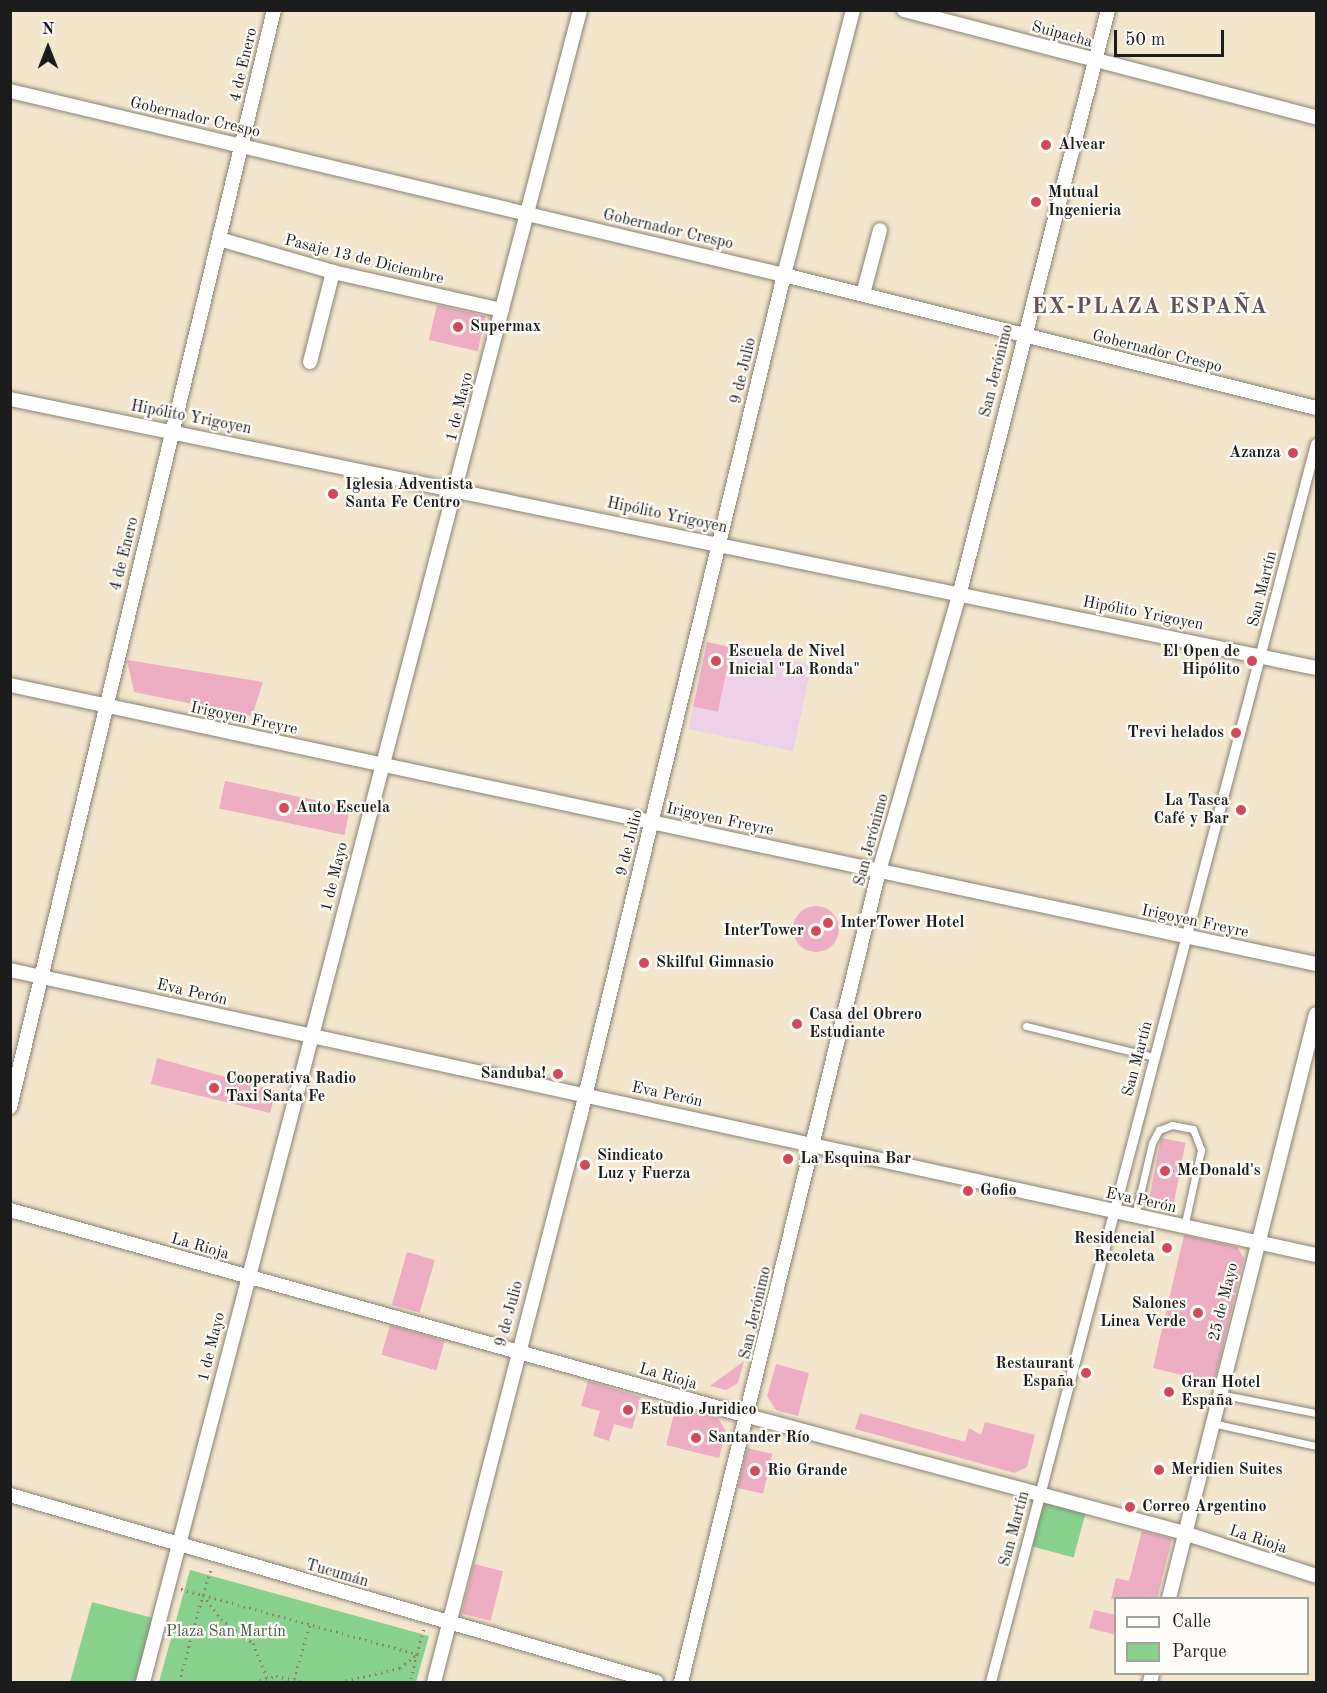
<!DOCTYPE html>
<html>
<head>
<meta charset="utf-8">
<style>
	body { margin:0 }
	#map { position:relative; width:1327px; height:1693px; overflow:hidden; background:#f3e6cc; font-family:"Old Standard TT",serif }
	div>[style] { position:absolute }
	.built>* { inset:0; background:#edd1e9; transform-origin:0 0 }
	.green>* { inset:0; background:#87d18d; transform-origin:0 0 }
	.building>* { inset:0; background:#edaec3; transform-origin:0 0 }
	.round { border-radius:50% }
	.path>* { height:3px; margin-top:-1.5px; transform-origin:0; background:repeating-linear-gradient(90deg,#888174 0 1.5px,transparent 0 6px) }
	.roads { filter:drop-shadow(0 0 2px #888174) drop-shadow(0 0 2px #888174) }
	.service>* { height:7px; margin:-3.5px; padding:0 3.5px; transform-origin:3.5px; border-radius:3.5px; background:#fff }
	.pedestrian>* { height:10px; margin:-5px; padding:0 5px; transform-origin:5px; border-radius:5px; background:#fff }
	.minor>* { height:14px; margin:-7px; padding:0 7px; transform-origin:7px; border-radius:7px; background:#fff }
	.dots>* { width:16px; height:16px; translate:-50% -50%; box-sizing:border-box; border:3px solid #fdfcf7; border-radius:50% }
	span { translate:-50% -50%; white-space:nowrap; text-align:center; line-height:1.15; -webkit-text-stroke:4.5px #fdfcf7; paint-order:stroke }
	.street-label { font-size:16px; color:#1c1c1c }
	.poi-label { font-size:16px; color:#1c1c1c; font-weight:700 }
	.left { translate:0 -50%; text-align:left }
	.right { translate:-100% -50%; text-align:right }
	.park-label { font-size:16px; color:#415b44 }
	.district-label { font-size:22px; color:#654f56; font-weight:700; letter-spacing:1.5px }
	.frame { position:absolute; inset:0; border:12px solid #1c1c1c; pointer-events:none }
	.legend { position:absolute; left:1114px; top:1597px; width:195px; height:78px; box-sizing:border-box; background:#fdfcf7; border:2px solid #a3a29f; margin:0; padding:8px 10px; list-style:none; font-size:18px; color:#1c1c1c }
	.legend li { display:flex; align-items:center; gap:12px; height:30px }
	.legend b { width:30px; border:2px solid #a3a29f }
	.north { position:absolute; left:18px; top:18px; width:60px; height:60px; -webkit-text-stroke:4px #fdfcf7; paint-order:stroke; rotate:0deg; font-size:16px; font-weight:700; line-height:24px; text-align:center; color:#1c1c1c }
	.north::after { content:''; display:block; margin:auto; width:21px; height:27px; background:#1c1c1c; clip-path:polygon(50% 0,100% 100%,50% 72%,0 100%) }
	.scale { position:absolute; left:1114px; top:30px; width:110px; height:27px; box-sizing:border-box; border:3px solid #1c1c1c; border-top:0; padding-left:8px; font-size:18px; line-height:21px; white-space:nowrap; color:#1c1c1c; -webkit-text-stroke:4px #fdfcf7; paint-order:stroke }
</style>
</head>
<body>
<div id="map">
	<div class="built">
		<i style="left:707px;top:642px;width:107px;height:89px;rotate:12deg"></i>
	</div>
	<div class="green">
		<i style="left:1044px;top:1502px;width:43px;height:46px;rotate:15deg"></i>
		<i style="clip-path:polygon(190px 1570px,429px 1636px,416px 1682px,159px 1682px)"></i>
		<i style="clip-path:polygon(92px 1602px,153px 1618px,135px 1682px,70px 1682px)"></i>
	</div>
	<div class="building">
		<i style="left:437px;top:305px;width:50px;height:36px;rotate:13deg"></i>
		<i style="left:707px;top:642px;width:25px;height:66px;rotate:12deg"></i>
		<i style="clip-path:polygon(127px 660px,263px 682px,252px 716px,134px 692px)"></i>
		<i style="left:225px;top:781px;width:128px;height:28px;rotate:12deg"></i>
		<i class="round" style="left:793px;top:906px;width:46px;height:46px"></i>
		<i style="clip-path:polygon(157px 1058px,276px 1091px,270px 1113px,151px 1084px)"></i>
		<i style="left:1161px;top:1138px;width:25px;height:63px;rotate:11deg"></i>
		<i style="clip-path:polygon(1184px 1235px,1237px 1247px,1244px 1258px,1214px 1383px,1153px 1368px)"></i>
		<i style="left:407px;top:1252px;width:29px;height:55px;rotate:16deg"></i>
		<i style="left:390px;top:1325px;width:57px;height:31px;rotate:16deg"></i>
		<i style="clip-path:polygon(744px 1361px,738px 1383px,726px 1390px,710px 1386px)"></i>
		<i style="clip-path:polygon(776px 1364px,809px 1373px,798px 1416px,776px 1410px,767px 1396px)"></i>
		<i style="clip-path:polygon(588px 1381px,641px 1397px,632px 1429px,614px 1424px,609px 1441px,593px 1436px,600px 1411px,581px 1406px)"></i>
		<i style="clip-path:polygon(676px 1406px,718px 1418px,726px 1431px,719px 1458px,666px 1445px)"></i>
		<i style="clip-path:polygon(860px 1413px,965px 1442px,969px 1428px,981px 1435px,985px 1422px,1035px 1435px,1027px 1467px,1015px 1473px,855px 1429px)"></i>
		<i style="left:747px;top:1448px;width:26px;height:41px;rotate:13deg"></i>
		<i style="clip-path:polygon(1142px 1531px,1172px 1539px,1157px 1599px,1111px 1599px,1116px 1578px,1129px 1581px)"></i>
		<i style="left:474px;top:1564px;width:30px;height:51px;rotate:14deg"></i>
		<i style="clip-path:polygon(1094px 1610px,1116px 1615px,1116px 1635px,1089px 1628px)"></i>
	</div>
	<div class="path">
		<i style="left:181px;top:1589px;width:23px;rotate:15deg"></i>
		<i style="left:203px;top:1595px;width:30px;rotate:53deg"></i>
		<i style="left:221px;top:1619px;width:40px;rotate:37deg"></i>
		<i style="left:253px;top:1643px;width:37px;rotate:68deg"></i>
		<i style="left:203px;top:1595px;width:28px;rotate:-73deg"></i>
		<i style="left:294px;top:1679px;width:57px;rotate:-73.8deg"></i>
		<i style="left:179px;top:1682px;width:90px;rotate:-74.6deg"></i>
		<i style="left:203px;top:1595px;width:222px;rotate:15.4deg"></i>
		<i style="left:417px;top:1654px;width:29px;rotate:104deg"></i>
		<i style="left:254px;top:1682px;width:23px;rotate:-15deg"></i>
		<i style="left:276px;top:1676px;width:29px;rotate:12deg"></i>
		<i style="left:340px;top:1682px;width:62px;rotate:-13.1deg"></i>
		<i style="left:400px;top:1668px;width:22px;rotate:-39deg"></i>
		<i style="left:417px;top:1654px;width:28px;rotate:-75deg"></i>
	</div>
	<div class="roads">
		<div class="service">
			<i style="left:1026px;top:1026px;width:132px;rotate:13.6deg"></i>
			<i style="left:1135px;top:1216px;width:75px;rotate:-76.9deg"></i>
			<i style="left:1152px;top:1143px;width:15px;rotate:-62deg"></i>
			<i style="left:1159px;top:1130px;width:14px;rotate:-21deg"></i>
			<i style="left:1172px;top:1125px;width:21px;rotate:11deg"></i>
			<i style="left:1193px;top:1129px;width:22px;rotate:69deg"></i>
			<i style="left:1201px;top:1150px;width:79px;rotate:102.4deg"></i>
			<i style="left:1219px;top:1394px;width:99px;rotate:11.1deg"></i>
			<i style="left:1212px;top:1423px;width:107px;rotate:12.5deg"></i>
		</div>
		<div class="pedestrian">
			<i style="left:991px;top:1682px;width:1280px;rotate:-75.29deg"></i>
		</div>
		<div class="minor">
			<i style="left:904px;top:10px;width:426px;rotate:14.6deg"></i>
			<i style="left:10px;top:91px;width:796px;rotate:13.37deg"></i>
			<i style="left:784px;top:275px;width:548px;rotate:14.04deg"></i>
			<i style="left:219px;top:239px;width:119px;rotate:16.1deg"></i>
			<i style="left:333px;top:272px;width:173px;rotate:12.7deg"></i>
			<i style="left:863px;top:294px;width:66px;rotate:-75.1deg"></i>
			<i style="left:310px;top:362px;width:93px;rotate:-75.7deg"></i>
			<i style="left:10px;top:399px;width:1333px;rotate:11.64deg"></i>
			<i style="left:10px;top:685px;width:1335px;rotate:12.06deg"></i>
			<i style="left:10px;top:970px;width:1337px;rotate:12.31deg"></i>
			<i style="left:10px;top:1107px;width:1128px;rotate:-76.47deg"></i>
			<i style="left:10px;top:1210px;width:766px;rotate:15.6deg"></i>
			<i style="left:748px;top:1416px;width:451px;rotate:15deg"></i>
			<i style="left:1184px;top:1533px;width:139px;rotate:18deg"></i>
			<i style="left:10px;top:1495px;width:673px;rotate:16.14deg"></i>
			<i style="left:1169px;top:1598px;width:602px;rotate:-75.87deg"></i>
			<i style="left:143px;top:1682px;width:1728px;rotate:-75.35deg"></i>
			<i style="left:434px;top:1682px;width:584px;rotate:-75.51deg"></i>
			<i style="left:580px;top:1117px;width:866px;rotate:-76.38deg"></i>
			<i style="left:784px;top:275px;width:274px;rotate:-75.4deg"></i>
			<i style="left:681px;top:1682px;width:835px;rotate:-76.28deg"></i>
			<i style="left:879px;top:871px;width:286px;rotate:-73.8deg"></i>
			<i style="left:959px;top:596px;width:605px;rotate:-75.73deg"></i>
			<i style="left:1150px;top:1682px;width:8px;rotate:-76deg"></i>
		</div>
	</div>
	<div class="dots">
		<i style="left:1046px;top:145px;background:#d1495b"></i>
		<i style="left:1036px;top:202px;background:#d1495b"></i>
		<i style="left:458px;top:327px;background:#d1495b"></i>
		<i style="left:1293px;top:453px;background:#d1495b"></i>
		<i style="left:333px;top:494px;background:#d1495b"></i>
		<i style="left:716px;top:661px;background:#d1495b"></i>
		<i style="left:1252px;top:661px;background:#d1495b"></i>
		<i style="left:1236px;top:733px;background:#d1495b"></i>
		<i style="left:284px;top:808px;background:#d1495b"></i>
		<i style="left:1241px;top:810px;background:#d1495b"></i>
		<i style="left:828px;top:923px;background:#d1495b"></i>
		<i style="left:816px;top:931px;background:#d1495b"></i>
		<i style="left:644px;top:963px;background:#d1495b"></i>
		<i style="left:797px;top:1024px;background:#d1495b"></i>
		<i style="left:558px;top:1074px;background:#d1495b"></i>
		<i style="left:214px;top:1088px;background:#d1495b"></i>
		<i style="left:788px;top:1159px;background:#d1495b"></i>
		<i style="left:585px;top:1165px;background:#d1495b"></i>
		<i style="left:1165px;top:1171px;background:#d1495b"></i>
		<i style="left:968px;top:1191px;background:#d1495b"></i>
		<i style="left:1167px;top:1248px;background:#d1495b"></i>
		<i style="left:1198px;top:1313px;background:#d1495b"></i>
		<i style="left:1086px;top:1373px;background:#d1495b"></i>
		<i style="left:1169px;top:1392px;background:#d1495b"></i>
		<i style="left:628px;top:1410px;background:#d1495b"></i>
		<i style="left:696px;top:1438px;background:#d1495b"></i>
		<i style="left:1159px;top:1470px;background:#d1495b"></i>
		<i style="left:755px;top:1471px;background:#d1495b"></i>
		<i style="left:1130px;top:1507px;background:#d1495b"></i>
	</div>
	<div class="street-label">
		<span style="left:1062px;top:35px;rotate:15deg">Suipacha</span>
		<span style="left:244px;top:65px;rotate:-77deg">4 de Enero</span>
		<span style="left:195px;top:118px;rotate:13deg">Gobernador Crespo</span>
		<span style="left:668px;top:230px;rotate:13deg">Gobernador Crespo</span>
		<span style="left:364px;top:260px;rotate:14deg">Pasaje 13 de Diciembre</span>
		<span style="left:1157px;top:352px;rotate:14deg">Gobernador Crespo</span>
		<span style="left:744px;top:371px;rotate:-77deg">9 de Julio</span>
		<span style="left:997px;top:371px;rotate:-76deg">San Jerónimo</span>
		<span style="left:460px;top:407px;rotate:-76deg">1 de Mayo</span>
		<span style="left:191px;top:418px;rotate:11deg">Hipólito Yrigoyen</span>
		<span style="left:667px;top:516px;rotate:12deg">Hipólito Yrigoyen</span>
		<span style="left:125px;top:554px;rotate:-76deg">4 de Enero</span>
		<span style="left:1263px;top:589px;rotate:-76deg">San Martín</span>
		<span style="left:1143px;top:614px;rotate:11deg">Hipólito Yrigoyen</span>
		<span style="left:244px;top:719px;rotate:12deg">Irigoyen Freyre</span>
		<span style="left:720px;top:820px;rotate:12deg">Irigoyen Freyre</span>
		<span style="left:872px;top:840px;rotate:-75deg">San Jerónimo</span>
		<span style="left:630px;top:843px;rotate:-76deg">9 de Julio</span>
		<span style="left:335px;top:877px;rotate:-76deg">1 de Mayo</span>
		<span style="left:1195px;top:922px;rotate:12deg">Irigoyen Freyre</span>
		<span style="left:192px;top:993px;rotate:13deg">Eva Perón</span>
		<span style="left:1138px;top:1059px;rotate:-75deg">San Martín</span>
		<span style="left:667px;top:1095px;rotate:12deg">Eva Perón</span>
		<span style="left:1141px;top:1201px;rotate:12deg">Eva Perón</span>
		<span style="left:200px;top:1247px;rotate:16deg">La Rioja</span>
		<span style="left:1224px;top:1302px;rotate:-76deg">25 de Mayo</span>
		<span style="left:756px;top:1313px;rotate:-77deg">San Jerónimo</span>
		<span style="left:510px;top:1314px;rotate:-75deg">9 de Julio</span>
		<span style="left:212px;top:1347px;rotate:-76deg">1 de Mayo</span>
		<span style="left:668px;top:1377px;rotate:16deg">La Rioja</span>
		<span style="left:1015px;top:1529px;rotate:-75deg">San Martín</span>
		<span style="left:1258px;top:1540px;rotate:18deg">La Rioja</span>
		<span style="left:337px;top:1574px;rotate:16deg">Tucumán</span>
	</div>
	<div class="poi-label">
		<span class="left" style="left:1058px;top:145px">Alvear</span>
		<span class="left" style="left:1048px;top:202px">Mutual<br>Ingenieria</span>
		<span class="left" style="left:470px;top:327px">Supermax</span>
		<span class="right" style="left:1281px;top:453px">Azanza</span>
		<span class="left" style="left:345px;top:494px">Iglesia Adventista<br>Santa Fe Centro</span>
		<span class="left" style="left:728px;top:661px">Escuela de Nivel<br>Inicial "La Ronda"</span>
		<span class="right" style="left:1240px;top:661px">El Open de<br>Hipólito</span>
		<span class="right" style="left:1224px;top:733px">Trevi helados</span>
		<span class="right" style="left:1229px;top:810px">La Tasca<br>Café y Bar</span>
		<span class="left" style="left:296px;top:808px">Auto Escuela</span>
		<span class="left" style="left:840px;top:923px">InterTower Hotel</span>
		<span class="right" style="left:804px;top:931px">InterTower</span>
		<span class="left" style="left:656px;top:963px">Skilful Gimnasio</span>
		<span class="left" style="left:809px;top:1024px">Casa del Obrero<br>Estudiante</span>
		<span class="right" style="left:546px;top:1074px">Sanduba!</span>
		<span class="left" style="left:226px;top:1088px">Cooperativa Radio<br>Taxi Santa Fe</span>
		<span class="left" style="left:597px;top:1165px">Sindicato<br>Luz y Fuerza</span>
		<span class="left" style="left:800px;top:1159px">La Esquina Bar</span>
		<span class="left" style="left:1177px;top:1171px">McDonald's</span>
		<span class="left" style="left:980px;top:1191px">Gofio</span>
		<span class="right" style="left:1155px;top:1248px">Residencial<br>Recoleta</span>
		<span class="right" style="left:1186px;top:1313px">Salones<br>Linea Verde</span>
		<span class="right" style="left:1074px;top:1373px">Restaurant<br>España</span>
		<span class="left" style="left:1181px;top:1392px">Gran Hotel<br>España</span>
		<span class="left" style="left:640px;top:1410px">Estudio Juridico</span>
		<span class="left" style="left:708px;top:1438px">Santander Río</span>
		<span class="left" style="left:1171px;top:1470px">Meridien Suites</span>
		<span class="left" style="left:767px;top:1471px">Rio Grande</span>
		<span class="left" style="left:1142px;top:1507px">Correo Argentino</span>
	</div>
	<div class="park-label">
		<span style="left:226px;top:1632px">Plaza San Martín</span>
	</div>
	<div class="district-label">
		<span style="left:1150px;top:308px">EX-PLAZA ESPAÑA</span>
	</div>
	<div class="frame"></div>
	<ul class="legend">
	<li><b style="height:8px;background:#fff"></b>Calle</li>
	<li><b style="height:16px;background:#87d18d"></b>Parque</li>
	</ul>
	<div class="north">N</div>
	<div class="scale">50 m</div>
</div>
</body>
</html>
